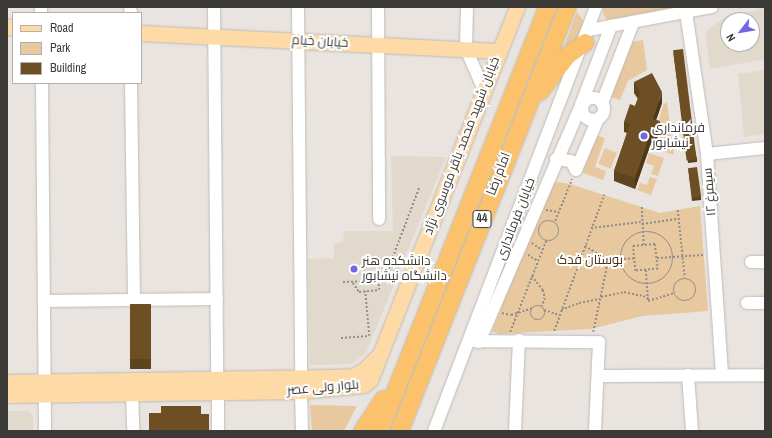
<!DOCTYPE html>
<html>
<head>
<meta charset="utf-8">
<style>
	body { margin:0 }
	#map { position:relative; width:772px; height:438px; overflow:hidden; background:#e9e4df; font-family:"Archivo Narrow",Cairo,sans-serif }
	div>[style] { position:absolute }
	.built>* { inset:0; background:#e2d9cd }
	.green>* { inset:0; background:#e7c89f; transform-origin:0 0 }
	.path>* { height:1.5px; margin-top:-0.75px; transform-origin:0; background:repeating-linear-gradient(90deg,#918e8a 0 2px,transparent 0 4px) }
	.path>.ring { margin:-0.75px; padding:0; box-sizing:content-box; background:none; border:1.5px solid #918e8a; border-radius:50% }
	.roads { filter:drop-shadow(0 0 1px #c0bbb6) drop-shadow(0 0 1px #c0bbb6) }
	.minor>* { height:12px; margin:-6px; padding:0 6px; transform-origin:6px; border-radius:6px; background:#fff }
	.minor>.ring { margin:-6px; padding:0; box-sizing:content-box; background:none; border:12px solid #fff; border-radius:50% }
	.major>* { height:15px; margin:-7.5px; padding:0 7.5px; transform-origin:7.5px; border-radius:7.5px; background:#fddaa6 }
	.highway>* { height:17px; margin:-8.5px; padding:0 8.5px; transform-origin:8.5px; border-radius:8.5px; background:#fcc16b }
	.wall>* { inset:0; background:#5e441e; transform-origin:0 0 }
	.shaded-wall>* { inset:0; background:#4c3718 }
	.building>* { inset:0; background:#6d4f23; transform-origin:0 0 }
	.dots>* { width:11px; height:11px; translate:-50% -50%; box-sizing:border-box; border:2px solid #fff; border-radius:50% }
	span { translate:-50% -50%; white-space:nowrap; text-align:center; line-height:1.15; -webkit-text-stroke:4px #fff; paint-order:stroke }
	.shield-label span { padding:1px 3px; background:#fff; border:1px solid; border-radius:3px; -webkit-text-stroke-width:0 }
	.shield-label { font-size:12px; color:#3b3a37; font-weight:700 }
	.street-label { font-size:13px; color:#3b3a37 }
	.poi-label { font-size:13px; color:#3b3a37 }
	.left { translate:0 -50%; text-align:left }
	.park-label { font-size:13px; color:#4b330d }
	.frame { position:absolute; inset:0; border:8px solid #3b3a37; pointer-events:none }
	.legend { position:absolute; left:12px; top:12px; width:130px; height:72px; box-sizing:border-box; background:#fff; border:1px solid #b1b0af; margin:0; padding:5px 7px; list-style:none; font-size:12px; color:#3b3a37 }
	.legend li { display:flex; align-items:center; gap:8px; height:20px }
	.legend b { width:20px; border:1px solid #b1b0af }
	.north { position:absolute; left:720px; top:12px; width:40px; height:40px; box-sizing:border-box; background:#fff; border:1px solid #b1b0af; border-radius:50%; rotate:239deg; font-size:11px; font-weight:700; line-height:16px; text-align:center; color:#3b3a37 }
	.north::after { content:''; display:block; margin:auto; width:14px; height:18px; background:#7567e2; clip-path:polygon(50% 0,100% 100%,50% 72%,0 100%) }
</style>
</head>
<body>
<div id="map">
	<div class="built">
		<i style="clip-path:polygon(evenodd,765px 8px,765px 59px,710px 69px,706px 39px,707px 30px,724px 18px,765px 8px,728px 20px,752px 20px,752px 44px,728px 44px,728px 20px)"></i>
		<i style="clip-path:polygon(765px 70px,765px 134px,744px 137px,738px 74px)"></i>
		<i style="clip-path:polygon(391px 156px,446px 157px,366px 353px,352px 364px,310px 365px,308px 259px,334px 258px,334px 243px,343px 242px,344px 231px,393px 231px)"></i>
		<i style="clip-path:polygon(7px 411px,28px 411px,33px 415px,33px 431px,7px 431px)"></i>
	</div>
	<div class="green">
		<i style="clip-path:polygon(602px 7px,685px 7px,608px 21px,604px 16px)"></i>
		<i style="clip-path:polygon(577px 12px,584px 22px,580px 37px,562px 52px)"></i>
		<i style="clip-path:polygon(643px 40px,647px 70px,628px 81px,620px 100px,611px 97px,632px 42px)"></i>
		<i style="clip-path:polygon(667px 102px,670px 126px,657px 127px,663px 105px)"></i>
		<i style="clip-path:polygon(670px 129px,674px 155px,651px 147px,652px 144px,657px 145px,662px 130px)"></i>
		<i style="clip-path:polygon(596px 135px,605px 138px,595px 167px,606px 171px,603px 180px,583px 173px)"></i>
		<i style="left:605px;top:148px;width:13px;height:17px;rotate:23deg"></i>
		<i style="clip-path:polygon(649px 153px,664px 158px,658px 176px,651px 174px,654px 166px,646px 163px)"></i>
		<i style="clip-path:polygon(650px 177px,657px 179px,651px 195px,637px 190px,640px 183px,647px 185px)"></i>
		<i style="clip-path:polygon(550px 181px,570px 184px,660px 213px,700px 206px,708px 311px,642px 316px,591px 329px,499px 334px,492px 331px)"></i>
		<i style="clip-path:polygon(310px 405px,357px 406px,344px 431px,312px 431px)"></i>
	</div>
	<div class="path">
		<i style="left:642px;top:207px;width:38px;rotate:87deg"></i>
		<i style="left:546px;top:210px;width:12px;rotate:9deg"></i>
		<i style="left:678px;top:210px;width:68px;rotate:84.1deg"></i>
		<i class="ring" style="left:539px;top:221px;width:18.5px;height:18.5px"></i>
		<i style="left:555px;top:221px;width:45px;rotate:-68deg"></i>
		<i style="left:642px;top:224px;width:37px;rotate:-8deg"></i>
		<i style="left:591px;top:228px;width:50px;rotate:-6.8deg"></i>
		<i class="ring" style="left:621px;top:232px;width:50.5px;height:50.5px"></i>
		<i style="left:532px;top:243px;width:12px;rotate:35deg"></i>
		<i style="left:655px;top:244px;width:25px;rotate:83deg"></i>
		<i style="left:658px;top:269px;width:23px;rotate:175deg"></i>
		<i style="left:635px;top:271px;width:25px;rotate:-95deg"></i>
		<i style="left:633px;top:246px;width:22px;rotate:-5deg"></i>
		<i style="left:585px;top:246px;width:27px;rotate:31deg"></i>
		<i style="left:608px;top:260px;width:26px;rotate:-4deg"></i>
		<i style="left:528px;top:255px;width:12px;rotate:31deg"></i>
		<i style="left:657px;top:258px;width:46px;rotate:-3.7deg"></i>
		<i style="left:646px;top:270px;width:31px;rotate:86deg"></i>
		<i style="left:648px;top:301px;width:27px;rotate:-17deg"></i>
		<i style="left:532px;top:276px;width:18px;rotate:52deg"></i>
		<i style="left:543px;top:290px;width:8px;rotate:76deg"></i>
		<i style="left:545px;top:298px;width:9px;rotate:108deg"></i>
		<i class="ring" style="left:674px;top:279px;width:20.5px;height:20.5px"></i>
		<i style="left:384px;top:280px;width:98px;rotate:-69.2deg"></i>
		<i style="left:343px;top:282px;width:54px;rotate:-2.1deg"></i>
		<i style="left:353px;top:283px;width:11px;rotate:56deg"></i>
		<i style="left:359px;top:292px;width:20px;rotate:-6deg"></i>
		<i style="left:379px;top:290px;width:9px;rotate:-96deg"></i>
		<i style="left:601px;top:297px;width:24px;rotate:-12deg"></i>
		<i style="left:624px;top:292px;width:25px;rotate:12deg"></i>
		<i class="ring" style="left:531px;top:306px;width:12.5px;height:12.5px"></i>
		<i style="left:544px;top:310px;width:16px;rotate:18deg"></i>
		<i style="left:561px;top:310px;width:19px;rotate:-21deg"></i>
		<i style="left:579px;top:303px;width:21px;rotate:-11deg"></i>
		<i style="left:502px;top:313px;width:9px;rotate:13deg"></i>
		<i style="left:511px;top:315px;width:22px;rotate:-18deg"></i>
		<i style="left:554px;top:331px;width:145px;rotate:-69.8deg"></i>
		<i style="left:510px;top:332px;width:98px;rotate:-68.4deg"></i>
		<i style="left:593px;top:332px;width:74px;rotate:-78.2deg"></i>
		<i style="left:341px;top:338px;width:28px;rotate:-4deg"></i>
		<i style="left:369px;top:336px;width:45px;rotate:-95.1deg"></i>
	</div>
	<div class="roads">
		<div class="minor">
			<i style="left:41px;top:7px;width:6px;rotate:90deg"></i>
			<i style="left:130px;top:7px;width:6px;rotate:81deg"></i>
			<i style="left:214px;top:7px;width:372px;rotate:89.5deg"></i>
			<i style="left:298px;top:7px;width:371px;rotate:89.5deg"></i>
			<i style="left:378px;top:7px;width:212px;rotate:89.7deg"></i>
			<i style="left:467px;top:7px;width:42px;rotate:91.4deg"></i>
			<i style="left:466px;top:49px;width:45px;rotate:66.3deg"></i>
			<i style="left:686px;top:12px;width:144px;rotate:81.6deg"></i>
			<i style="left:707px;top:154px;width:221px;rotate:86.1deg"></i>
			<i style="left:589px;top:30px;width:125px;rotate:-10.6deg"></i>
			<i style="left:42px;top:83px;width:348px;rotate:89.5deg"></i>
			<i style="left:131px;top:83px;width:217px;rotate:89.2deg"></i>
			<i class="ring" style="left:582px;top:98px;width:10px;height:10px"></i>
			<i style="left:602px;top:103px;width:86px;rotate:-68.8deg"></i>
			<i style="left:707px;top:154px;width:58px;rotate:-5.9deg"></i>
			<i style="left:556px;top:159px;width:15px;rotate:8deg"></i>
			<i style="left:571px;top:161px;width:10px;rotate:61deg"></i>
			<i style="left:576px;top:170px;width:53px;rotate:-66.8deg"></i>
			<i style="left:751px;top:262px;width:14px"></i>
			<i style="left:45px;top:301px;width:172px;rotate:-0.7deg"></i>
			<i style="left:747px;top:303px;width:18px"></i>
			<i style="left:472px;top:341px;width:127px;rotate:0.5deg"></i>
			<i style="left:599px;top:342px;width:89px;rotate:92.6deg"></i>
			<i style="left:479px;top:342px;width:258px;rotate:-66.7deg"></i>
			<i style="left:581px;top:105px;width:85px;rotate:-69.2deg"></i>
			<i style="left:688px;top:375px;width:56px;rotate:85.9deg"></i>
			<i style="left:599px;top:376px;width:166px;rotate:-0.3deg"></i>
			<i style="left:301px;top:391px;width:40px;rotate:88.6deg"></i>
			<i style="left:218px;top:392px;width:39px;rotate:90deg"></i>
			<i style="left:132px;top:393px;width:38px;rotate:88deg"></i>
			<i style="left:434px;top:431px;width:454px;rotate:-69.1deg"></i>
			<i style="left:515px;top:431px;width:91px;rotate:-87.5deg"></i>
		</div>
		<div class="major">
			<i style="left:7px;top:27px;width:6px"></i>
			<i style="left:141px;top:33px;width:358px;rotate:2.9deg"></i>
			<i style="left:7px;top:382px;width:322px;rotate:-0.9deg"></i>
			<i style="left:329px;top:377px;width:24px;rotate:-2deg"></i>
			<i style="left:353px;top:376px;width:13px;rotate:-29deg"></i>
			<i style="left:364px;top:370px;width:18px;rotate:-45deg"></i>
			<i style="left:7px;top:395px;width:294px;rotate:-0.8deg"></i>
			<i style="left:301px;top:391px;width:63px;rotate:-5.4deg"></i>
			<i style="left:364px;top:385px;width:8px;rotate:-40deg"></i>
			<i style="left:370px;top:380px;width:401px;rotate:-68.5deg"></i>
		</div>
		<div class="highway">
			<i style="left:540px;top:91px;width:45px;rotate:-53.1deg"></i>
			<i style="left:567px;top:55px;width:22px;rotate:-36deg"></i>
			<i style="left:362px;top:431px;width:38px;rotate:-57deg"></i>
			<i style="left:379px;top:431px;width:456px;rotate:-68.4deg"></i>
			<i style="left:399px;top:431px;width:456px;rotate:-68.4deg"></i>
		</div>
	</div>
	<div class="wall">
		<i style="clip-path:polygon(673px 50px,697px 159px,697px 162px,688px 163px)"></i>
		<i style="clip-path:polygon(634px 82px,662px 103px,656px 120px,660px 131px,655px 144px,651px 143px,635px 189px,614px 181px,614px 171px,627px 133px,624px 132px,624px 122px,635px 106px,638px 99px,634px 93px)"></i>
		<i style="clip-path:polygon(688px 168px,701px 197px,701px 200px,692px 201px)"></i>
		<i style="left:130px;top:304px;width:21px;height:65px"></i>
	</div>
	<div class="shaded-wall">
		<i style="clip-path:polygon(662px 92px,662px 103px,653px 129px,653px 119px)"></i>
		<i style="clip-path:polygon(660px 121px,660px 131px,655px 144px,655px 134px)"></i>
		<i style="clip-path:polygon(651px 132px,651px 143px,635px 189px,635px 178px)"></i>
	</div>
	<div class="building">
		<i style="left:683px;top:49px;width:111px;height:10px;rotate:83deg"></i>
		<i style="clip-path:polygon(652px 73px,662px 92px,653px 119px,660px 121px,655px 134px,651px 132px,635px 178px,614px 171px,630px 124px,624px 122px,630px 104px,635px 106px,640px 92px,634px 82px)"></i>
		<i style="left:697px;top:167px;width:30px;height:9px;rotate:82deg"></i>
		<i style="left:130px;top:304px;width:21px;height:55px"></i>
		<i style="clip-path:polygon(161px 406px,201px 406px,201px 414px,209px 414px,209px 431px,149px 431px,149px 413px,161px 413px)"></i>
	</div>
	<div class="dots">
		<i style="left:644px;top:136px;background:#7567e2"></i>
		<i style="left:354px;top:269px;background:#7567e2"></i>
	</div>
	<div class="shield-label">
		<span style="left:482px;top:219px">44</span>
	</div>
	<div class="street-label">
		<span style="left:320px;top:42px;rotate:3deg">خیابان خیام</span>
		<span style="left:462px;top:146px;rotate:-69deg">خیابان شهید محمد باقر موسوی نژاد</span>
		<span style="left:499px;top:174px;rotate:-69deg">امام رضا</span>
		<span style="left:710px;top:192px;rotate:-95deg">سیمرغ ۱۲</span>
		<span style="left:516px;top:219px;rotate:-69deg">خیابان فرمانداری</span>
		<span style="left:323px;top:388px;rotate:-5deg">بلوار ولی عصر</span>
	</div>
	<div class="poi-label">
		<span class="left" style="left:652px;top:136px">فرمانداری<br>نیشابور</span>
		<span class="left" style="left:362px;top:269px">دانشکده هنر<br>دانشگاه نیشابور</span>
	</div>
	<div class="park-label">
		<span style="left:590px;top:260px">بوستان فدک</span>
	</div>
	<div class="frame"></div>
	<ul class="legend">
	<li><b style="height:5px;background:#fddaa6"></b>Road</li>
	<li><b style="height:11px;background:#e7c89f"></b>Park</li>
	<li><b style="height:11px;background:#6d4f23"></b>Building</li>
	</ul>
	<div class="north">N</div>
</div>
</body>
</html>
